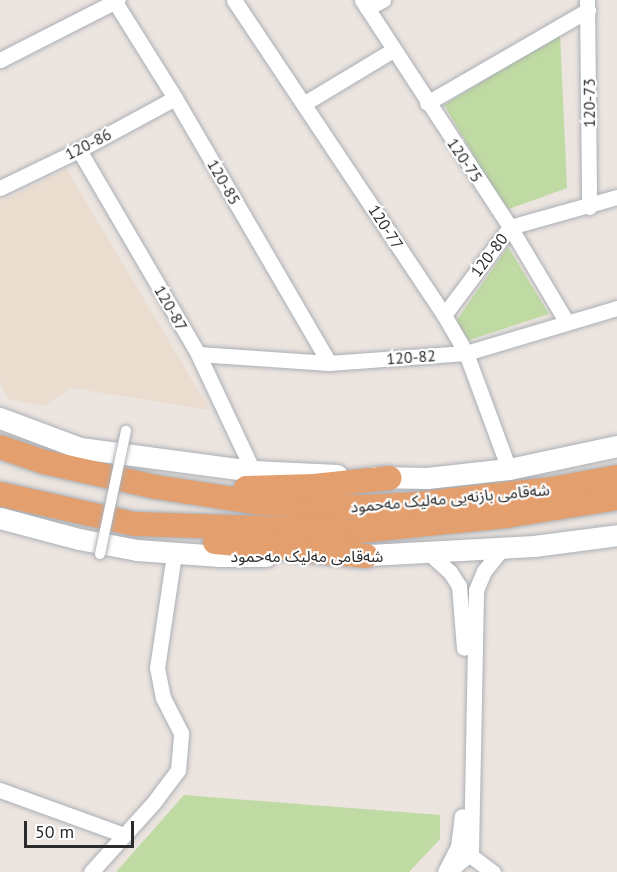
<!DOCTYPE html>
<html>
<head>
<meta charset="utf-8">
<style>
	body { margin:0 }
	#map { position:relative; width:617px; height:872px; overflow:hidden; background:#ebe4df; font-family:"PT Sans","Noto Sans Arabic",sans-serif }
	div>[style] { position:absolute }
	.education>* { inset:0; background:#eaddd0 }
	.green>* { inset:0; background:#bfdaa2 }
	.roads { filter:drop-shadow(0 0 2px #abafb5) drop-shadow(0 0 2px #abafb5) }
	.minor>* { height:15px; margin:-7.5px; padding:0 7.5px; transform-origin:7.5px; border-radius:7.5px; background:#fff }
	.secondary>* { height:21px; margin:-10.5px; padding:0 10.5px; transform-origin:10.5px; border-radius:10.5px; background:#fff }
	.trunk>* { height:24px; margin:-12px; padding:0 12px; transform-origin:12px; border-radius:12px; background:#e49f6e }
	.bridges { filter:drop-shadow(0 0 2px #abafb5) drop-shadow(0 0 2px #abafb5) }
	.pedestrian-bridge>* { height:10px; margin:-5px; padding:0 5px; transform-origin:5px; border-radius:5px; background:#fff }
	span { translate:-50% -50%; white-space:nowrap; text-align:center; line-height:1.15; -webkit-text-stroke:4.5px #fff; paint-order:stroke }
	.street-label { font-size:16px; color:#2b2b2b }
	.scale { position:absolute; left:24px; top:821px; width:110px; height:27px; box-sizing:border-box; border:3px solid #2b2b2b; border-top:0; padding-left:8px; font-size:18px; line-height:21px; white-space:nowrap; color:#2b2b2b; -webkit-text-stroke:4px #fff; paint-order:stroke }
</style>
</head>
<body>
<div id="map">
	<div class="education">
		<i style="clip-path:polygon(66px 169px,210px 410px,71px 388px,44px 406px,8px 399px,0 383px,0 202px)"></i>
	</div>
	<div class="green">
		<i style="clip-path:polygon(560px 34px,567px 188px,506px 210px,444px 105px)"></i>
		<i style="clip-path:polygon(508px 247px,549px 314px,469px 340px,456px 321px)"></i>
		<i style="clip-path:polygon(184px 795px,440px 815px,440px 839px,409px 872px,116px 872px)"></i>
	</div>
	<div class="roads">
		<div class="minor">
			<i style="left:234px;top:0;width:379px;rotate:56.3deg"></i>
			<i style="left:444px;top:315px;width:44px;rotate:59.9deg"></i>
			<i style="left:466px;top:353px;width:124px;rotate:69.7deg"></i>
			<i style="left:362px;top:0;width:271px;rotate:56.9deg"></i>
			<i style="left:510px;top:227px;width:109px;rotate:59.2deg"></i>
			<i style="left:587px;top:0;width:207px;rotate:89.4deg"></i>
			<i style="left:115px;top:2px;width:113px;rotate:58deg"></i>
			<i style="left:175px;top:98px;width:306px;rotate:59.8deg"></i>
			<i style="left:367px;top:8px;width:18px;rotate:-27deg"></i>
			<i style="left:0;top:60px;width:132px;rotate:-27deg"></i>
			<i style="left:305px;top:103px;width:103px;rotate:-31.1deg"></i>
			<i style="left:427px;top:103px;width:186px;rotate:-30deg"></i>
			<i style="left:79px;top:150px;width:236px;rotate:59.7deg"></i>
			<i style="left:198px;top:354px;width:129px;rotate:64.8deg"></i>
			<i style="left:0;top:188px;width:88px;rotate:-25.7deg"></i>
			<i style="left:79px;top:150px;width:109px;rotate:-28.4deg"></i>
			<i style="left:444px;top:315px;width:110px;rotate:-53.1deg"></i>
			<i style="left:510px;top:227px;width:111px;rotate:-15.7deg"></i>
			<i style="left:198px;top:354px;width:131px;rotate:3.9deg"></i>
			<i style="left:329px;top:363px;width:137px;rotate:-4.2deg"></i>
			<i style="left:466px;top:353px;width:158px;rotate:-16.6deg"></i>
			<i style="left:430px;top:554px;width:27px;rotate:42deg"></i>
			<i style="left:450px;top:572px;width:17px;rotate:57deg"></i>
			<i style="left:459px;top:586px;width:62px;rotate:85.4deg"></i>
			<i style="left:0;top:790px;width:132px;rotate:19.9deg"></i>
			<i style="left:462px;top:849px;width:39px;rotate:37deg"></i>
			<i style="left:91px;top:872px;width:94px;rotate:-48deg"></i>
			<i style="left:154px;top:802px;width:40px;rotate:-53deg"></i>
			<i style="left:178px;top:770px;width:37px;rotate:-85deg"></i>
			<i style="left:181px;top:733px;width:39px;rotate:-117deg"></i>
			<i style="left:163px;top:698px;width:31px;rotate:-101deg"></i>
			<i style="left:157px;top:668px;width:115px;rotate:-81.5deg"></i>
			<i style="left:445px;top:872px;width:28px;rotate:-63deg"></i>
			<i style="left:458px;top:847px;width:31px;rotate:-83deg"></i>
			<i style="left:448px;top:872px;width:30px;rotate:-40deg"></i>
			<i style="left:471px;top:853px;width:263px;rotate:-88.9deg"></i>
			<i style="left:476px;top:590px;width:21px;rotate:-67deg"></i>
			<i style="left:484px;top:571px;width:28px;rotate:-51deg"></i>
		</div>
		<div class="secondary">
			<i style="left:0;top:418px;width:85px;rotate:20.6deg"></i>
			<i style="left:80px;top:448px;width:175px;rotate:7.6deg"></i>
			<i style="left:253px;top:471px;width:84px;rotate:2.7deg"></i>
			<i style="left:374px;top:477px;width:53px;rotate:1.1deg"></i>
			<i style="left:427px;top:478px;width:82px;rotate:-6.3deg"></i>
			<i style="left:509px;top:469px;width:110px;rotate:-12deg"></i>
			<i style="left:0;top:518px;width:82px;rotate:14.9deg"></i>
			<i style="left:79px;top:539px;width:59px;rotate:10.7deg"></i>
			<i style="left:137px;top:550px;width:83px;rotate:4.1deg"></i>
			<i style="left:220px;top:556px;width:46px"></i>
			<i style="left:351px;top:556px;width:183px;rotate:-3.1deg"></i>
			<i style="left:534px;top:546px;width:84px;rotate:-7.5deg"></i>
		</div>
		<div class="trunk">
			<i style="left:0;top:447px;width:46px;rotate:18.8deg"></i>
			<i style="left:44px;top:462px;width:115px;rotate:12.6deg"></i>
			<i style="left:156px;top:487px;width:106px;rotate:8.7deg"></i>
			<i style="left:261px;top:503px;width:53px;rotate:3.2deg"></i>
			<i style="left:314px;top:506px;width:50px;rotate:1.1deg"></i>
			<i style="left:364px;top:507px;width:54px;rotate:-3.2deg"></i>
			<i style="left:418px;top:504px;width:135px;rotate:-6.4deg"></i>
			<i style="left:552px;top:489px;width:66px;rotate:-10.5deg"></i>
			<i style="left:246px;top:488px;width:68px;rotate:-1.7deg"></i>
			<i style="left:314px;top:486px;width:76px;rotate:-6deg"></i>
			<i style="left:0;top:494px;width:137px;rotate:12.6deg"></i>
			<i style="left:134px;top:524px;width:225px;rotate:1.8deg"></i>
			<i style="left:359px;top:531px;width:148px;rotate:-5.8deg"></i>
			<i style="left:506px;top:516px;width:112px;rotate:-9.2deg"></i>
			<i style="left:215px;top:542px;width:152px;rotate:5.3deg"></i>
		</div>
	</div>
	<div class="bridges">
		<div class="pedestrian-bridge">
			<i style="left:100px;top:554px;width:126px;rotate:-78.1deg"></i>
		</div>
	</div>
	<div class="street-label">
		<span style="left:589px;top:103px;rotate:-90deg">120-73</span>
		<span style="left:88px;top:144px;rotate:-27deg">120-86</span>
		<span style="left:465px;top:160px;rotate:56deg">120-75</span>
		<span style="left:224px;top:182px;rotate:60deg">120-85</span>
		<span style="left:386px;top:227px;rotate:57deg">120-77</span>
		<span style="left:489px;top:255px;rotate:-53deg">120-80</span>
		<span style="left:171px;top:308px;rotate:60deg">120-87</span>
		<span style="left:411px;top:357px;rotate:-4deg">120-82</span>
		<span style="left:450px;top:498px;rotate:-5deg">شەقامی بازنەیی مەلیک مەحمود</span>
		<span style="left:307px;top:556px">شەقامی مەلیک مەحمود</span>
	</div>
	<div class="scale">50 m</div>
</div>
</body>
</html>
